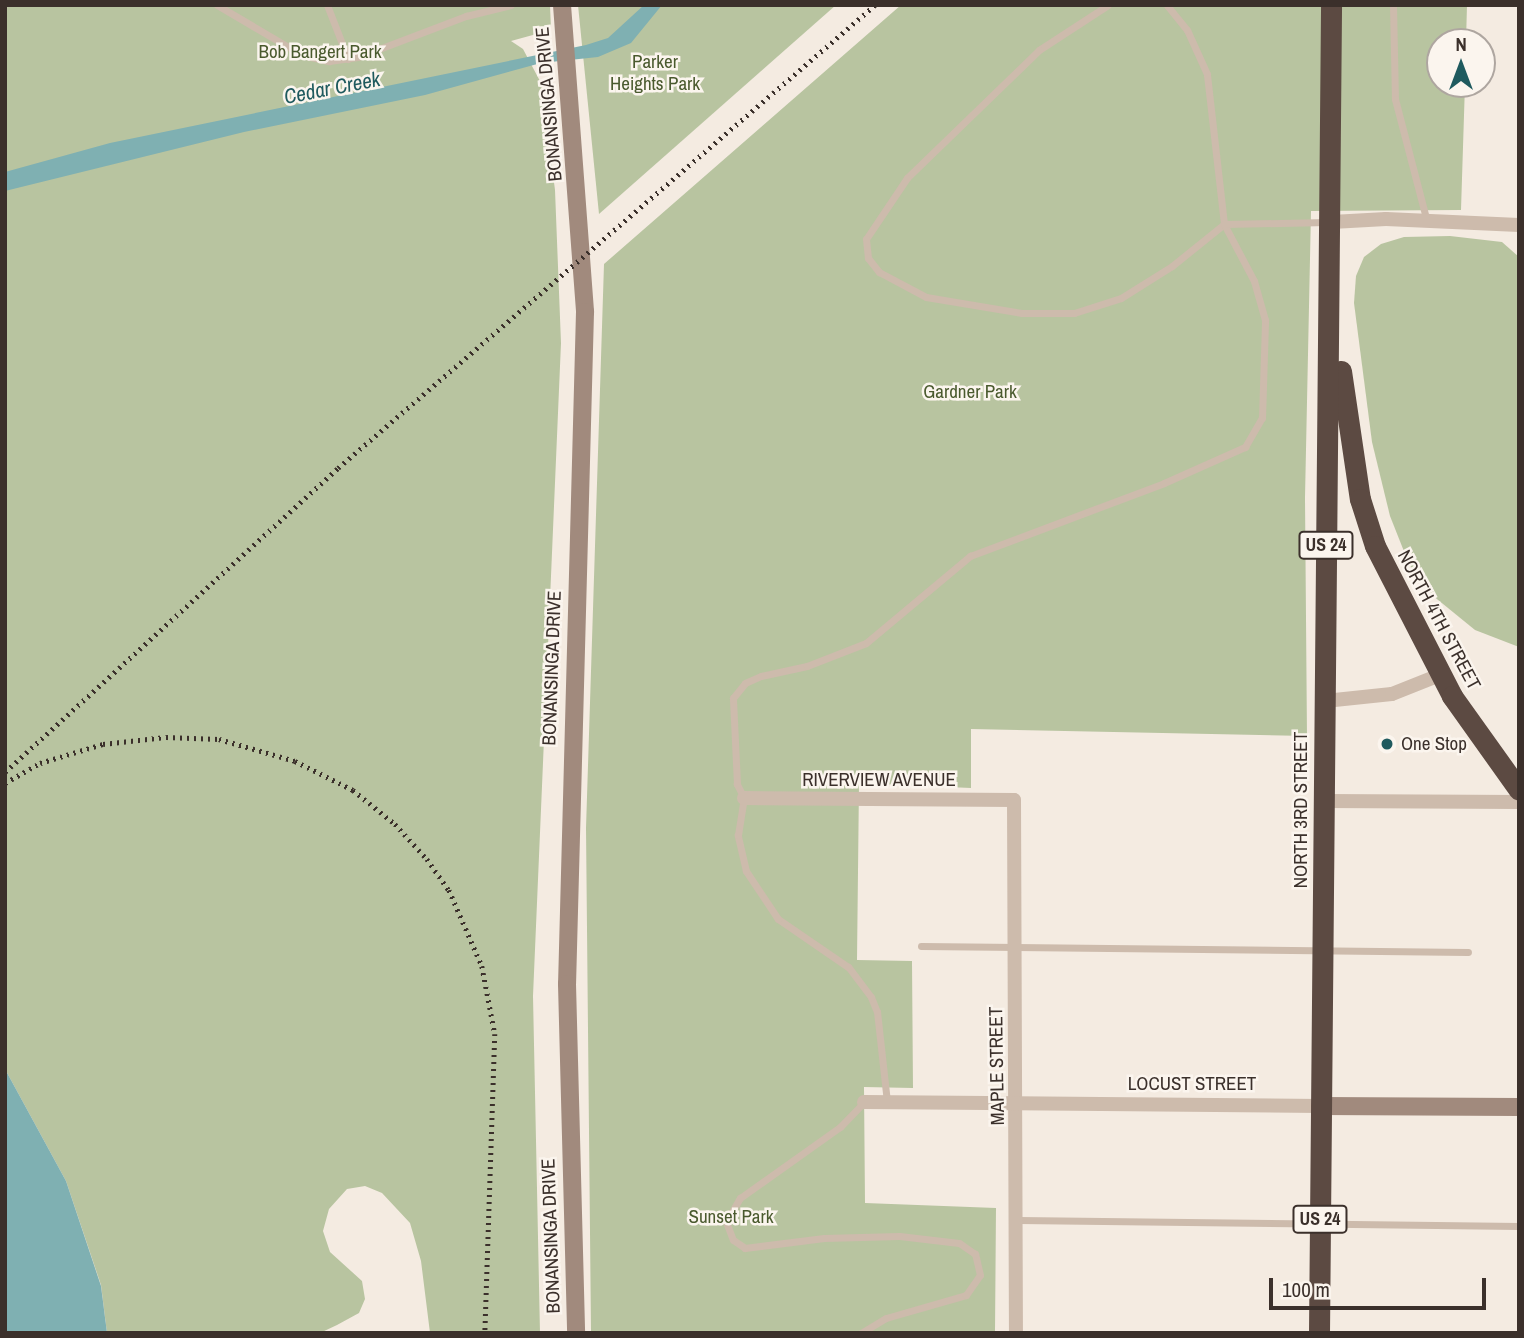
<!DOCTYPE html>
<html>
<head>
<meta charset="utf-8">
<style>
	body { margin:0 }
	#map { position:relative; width:1524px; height:1338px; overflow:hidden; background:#f4ebe1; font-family:"Archivo Narrow",sans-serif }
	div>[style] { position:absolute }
	.green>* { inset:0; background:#b8c4a0 }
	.water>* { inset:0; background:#7fb0b2 }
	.lane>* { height:7px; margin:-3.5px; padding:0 3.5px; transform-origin:3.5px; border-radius:3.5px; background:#cdbbac }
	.street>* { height:14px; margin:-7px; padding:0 7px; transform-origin:7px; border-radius:7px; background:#cdbbac }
	.secondary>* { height:18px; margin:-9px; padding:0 9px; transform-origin:9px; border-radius:9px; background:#a18a7d }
	.highway>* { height:21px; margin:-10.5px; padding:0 10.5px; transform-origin:10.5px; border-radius:10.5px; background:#5c4a42 }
	.rail>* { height:4.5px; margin-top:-2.25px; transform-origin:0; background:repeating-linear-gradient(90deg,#3b302b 0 2px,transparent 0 7px) }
	.dots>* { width:19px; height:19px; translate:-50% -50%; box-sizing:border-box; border:4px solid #fbf5ee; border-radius:50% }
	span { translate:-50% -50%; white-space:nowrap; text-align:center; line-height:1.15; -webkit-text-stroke:5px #fbf5ee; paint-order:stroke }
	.shield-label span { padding:2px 5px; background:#fbf5ee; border:2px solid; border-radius:5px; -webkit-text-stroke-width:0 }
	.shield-label { font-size:18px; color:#3b302b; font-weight:700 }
	.park-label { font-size:19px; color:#4a5a2e }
	.street-label { font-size:19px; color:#3b302b }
	.poi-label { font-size:19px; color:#3b302b }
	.left { translate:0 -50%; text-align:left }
	.water-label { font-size:21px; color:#1f5a5e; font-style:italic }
	.frame { position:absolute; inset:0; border:7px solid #3b302b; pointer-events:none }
	.north { position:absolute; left:1426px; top:28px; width:70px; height:70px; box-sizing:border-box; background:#fbf5ee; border:2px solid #aea6a0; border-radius:50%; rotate:0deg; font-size:19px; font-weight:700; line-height:28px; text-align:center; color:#3b302b }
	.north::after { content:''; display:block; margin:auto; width:24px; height:32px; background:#1f5a5e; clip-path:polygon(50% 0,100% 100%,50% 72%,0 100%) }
	.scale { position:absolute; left:1269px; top:1278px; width:217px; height:32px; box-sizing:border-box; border:4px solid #3b302b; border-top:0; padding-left:9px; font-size:21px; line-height:24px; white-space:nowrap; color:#3b302b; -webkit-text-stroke:5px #fbf5ee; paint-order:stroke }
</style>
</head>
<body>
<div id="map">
	<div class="green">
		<i style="clip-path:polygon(5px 5px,550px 5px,551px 30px,511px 41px,523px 49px,541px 83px,555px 190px,561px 343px,533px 996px,540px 1333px,430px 1333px,421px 1261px,410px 1223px,382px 1193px,365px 1186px,347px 1189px,329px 1209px,323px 1231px,330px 1252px,362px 1281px,365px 1299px,359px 1313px,337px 1325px,320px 1333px,107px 1333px,101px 1285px,66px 1181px,5px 1069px)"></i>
		<i style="clip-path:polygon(578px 5px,836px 5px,599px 214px)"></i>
		<i style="clip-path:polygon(901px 5px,1467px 5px,1466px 42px,1440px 42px,1440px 84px,1465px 84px,1461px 210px,1311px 211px,1305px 498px,1307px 736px,971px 729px,971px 788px,859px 783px,857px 960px,912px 961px,913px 1088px,864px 1087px,865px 1203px,996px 1208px,995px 1333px,591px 1333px,586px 828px,604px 264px)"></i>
		<i style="clip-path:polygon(1450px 236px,1502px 242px,1519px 257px,1519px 647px,1475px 630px,1432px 595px,1409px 564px,1390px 516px,1372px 442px,1354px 303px,1356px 276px,1364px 257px,1381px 244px,1404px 237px)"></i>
	</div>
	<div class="water">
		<i style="clip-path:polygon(644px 5px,662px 5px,631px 43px,598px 57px,541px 63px,425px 95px,244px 132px,5px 191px,5px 172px,110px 143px,586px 45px,608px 38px)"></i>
		<i style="clip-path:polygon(5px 1069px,66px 1181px,101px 1286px,107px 1333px,5px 1333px)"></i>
	</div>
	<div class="lane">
		<i style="left:217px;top:5px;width:99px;rotate:30.5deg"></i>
		<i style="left:302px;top:55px;width:28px;rotate:13deg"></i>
		<i style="left:329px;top:61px;width:29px;rotate:-8deg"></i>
		<i style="left:358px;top:57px;width:116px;rotate:-20.8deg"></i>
		<i style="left:466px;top:16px;width:46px;rotate:-13.7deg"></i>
		<i style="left:327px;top:5px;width:58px;rotate:68.7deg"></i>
		<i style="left:1108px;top:5px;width:82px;rotate:146.9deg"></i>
		<i style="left:1039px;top:50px;width:184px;rotate:135.9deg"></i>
		<i style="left:907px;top:178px;width:73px;rotate:123.9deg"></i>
		<i style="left:866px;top:239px;width:19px;rotate:84deg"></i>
		<i style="left:868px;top:258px;width:18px;rotate:52deg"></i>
		<i style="left:879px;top:272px;width:53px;rotate:28deg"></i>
		<i style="left:926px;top:297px;width:97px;rotate:9.5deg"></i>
		<i style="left:1022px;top:313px;width:52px"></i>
		<i style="left:1074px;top:313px;width:49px;rotate:-17.7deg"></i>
		<i style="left:1121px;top:298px;width:60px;rotate:-32.1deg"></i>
		<i style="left:1172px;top:266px;width:67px;rotate:-38.9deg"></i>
		<i style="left:1224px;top:224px;width:151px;rotate:-96.5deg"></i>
		<i style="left:1207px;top:74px;width:48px;rotate:-114.4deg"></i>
		<i style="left:1187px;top:30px;width:32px;rotate:-129deg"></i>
		<i style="left:1393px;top:5px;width:94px;rotate:88.8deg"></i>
		<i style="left:1395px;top:99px;width:127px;rotate:75.4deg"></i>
		<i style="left:921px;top:946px;width:547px;rotate:0.63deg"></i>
		<i style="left:887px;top:1102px;width:91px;rotate:-96.3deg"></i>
		<i style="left:877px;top:1012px;width:16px;rotate:-112deg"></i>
		<i style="left:871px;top:997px;width:38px;rotate:-127deg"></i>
		<i style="left:848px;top:967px;width:85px;rotate:-145.6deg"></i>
		<i style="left:778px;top:919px;width:58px;rotate:-123.7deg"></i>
		<i style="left:746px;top:871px;width:37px;rotate:-103deg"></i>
		<i style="left:738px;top:835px;width:37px;rotate:-81deg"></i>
		<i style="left:744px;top:798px;width:16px;rotate:-117deg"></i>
		<i style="left:737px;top:784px;width:86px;rotate:-92.7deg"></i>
		<i style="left:733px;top:698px;width:19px;rotate:-51deg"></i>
		<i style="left:745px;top:683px;width:17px;rotate:-24deg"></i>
		<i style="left:761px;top:676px;width:47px;rotate:-12.3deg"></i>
		<i style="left:807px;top:666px;width:63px;rotate:-21.3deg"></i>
		<i style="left:866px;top:643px;width:136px;rotate:-39.9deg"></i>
		<i style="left:970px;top:556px;width:207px;rotate:-20.6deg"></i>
		<i style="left:1164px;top:483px;width:89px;rotate:-24deg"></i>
		<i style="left:1245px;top:447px;width:34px;rotate:-60deg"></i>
		<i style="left:1262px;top:418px;width:98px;rotate:-88.2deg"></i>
		<i style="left:1265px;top:320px;width:41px;rotate:-105.8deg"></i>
		<i style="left:1254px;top:281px;width:64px;rotate:-117.8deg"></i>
		<i style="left:1224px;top:224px;width:103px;rotate:-1.1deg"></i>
		<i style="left:1019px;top:1220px;width:500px;rotate:0.69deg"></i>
		<i style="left:861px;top:1333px;width:29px;rotate:-31deg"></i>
		<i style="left:886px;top:1318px;width:83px;rotate:-16deg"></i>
		<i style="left:966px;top:1295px;width:24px;rotate:-55deg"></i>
		<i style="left:980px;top:1275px;width:22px;rotate:-103deg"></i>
		<i style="left:975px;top:1254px;width:19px;rotate:-145deg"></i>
		<i style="left:959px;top:1243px;width:60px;rotate:-173.3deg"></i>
		<i style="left:899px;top:1236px;width:75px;rotate:178.5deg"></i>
		<i style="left:824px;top:1238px;width:80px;rotate:172.8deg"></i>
		<i style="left:745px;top:1248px;width:14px;rotate:-146deg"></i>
		<i style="left:733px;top:1240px;width:19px;rotate:-111deg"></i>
		<i style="left:726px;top:1222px;width:28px;rotate:-60deg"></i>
		<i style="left:740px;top:1198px;width:123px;rotate:-35.4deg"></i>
		<i style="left:840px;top:1127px;width:35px;rotate:-46deg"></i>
	</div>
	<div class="street">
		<i style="left:1332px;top:222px;width:54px;rotate:-3.2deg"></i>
		<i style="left:1386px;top:219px;width:133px;rotate:2.6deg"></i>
		<i style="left:1325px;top:701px;width:67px;rotate:-6deg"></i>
		<i style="left:1392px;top:694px;width:52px;rotate:-21.6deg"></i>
		<i style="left:744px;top:798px;width:270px;rotate:0.4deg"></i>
		<i style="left:1014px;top:800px;width:533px;rotate:89.79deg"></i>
		<i style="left:1324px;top:801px;width:195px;rotate:0.3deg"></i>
		<i style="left:864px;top:1102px;width:456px;rotate:0.5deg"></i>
	</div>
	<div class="secondary">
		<i style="left:562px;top:5px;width:308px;rotate:85.7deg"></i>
		<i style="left:585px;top:312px;width:672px;rotate:91.53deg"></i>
		<i style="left:567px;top:984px;width:349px;rotate:88.5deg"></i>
		<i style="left:1320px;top:1106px;width:199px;rotate:0.3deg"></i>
	</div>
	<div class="highway">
		<i style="left:1341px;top:371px;width:129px;rotate:81.6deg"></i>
		<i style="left:1360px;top:499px;width:49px;rotate:72.3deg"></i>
		<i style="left:1375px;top:546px;width:169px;rotate:62.8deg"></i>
		<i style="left:1452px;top:696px;width:115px;rotate:54.5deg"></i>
		<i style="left:1319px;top:1333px;width:1328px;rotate:-89.48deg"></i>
	</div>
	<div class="rail">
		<i style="left:5px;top:772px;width:451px;rotate:-42.4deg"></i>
		<i style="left:338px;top:468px;width:709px;rotate:-40.77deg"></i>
		<i style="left:5px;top:783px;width:40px;rotate:-29.7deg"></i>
		<i style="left:40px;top:763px;width:66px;rotate:-16.8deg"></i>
		<i style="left:103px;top:744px;width:63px;rotate:-6.3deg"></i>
		<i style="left:166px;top:737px;width:53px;rotate:2.2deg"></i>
		<i style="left:219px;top:739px;width:79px;rotate:16.1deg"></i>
		<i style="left:295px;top:761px;width:65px;rotate:26.6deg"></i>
		<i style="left:353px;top:790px;width:54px;rotate:39deg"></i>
		<i style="left:395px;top:824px;width:47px;rotate:47.6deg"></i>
		<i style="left:427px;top:859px;width:38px;rotate:55deg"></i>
		<i style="left:449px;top:890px;width:83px;rotate:66.5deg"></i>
		<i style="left:482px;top:966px;width:69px;rotate:79.2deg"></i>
		<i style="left:495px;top:1034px;width:299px;rotate:91.9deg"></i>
	</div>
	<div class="dots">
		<i style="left:1387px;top:744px;background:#1f5a5e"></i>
	</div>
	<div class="shield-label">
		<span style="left:1326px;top:545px">US 24</span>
		<span style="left:1320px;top:1219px">US 24</span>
	</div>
	<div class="park-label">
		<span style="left:320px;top:52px">Bob Bangert Park</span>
		<span style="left:655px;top:73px">Parker<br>Heights Park</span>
		<span style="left:970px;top:392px">Gardner Park</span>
		<span style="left:731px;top:1217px">Sunset Park</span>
	</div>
	<div class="street-label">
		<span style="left:549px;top:104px;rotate:-95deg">BONANSINGA DRIVE</span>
		<span style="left:1439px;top:620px;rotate:62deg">NORTH 4TH STREET</span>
		<span style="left:552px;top:668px;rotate:-88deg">BONANSINGA DRIVE</span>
		<span style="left:879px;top:780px">RIVERVIEW AVENUE</span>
		<span style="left:1301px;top:810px;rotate:-90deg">NORTH 3RD STREET</span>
		<span style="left:997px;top:1066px;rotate:-91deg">MAPLE STREET</span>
		<span style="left:1192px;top:1084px">LOCUST STREET</span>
		<span style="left:551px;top:1236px;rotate:-92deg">BONANSINGA DRIVE</span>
	</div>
	<div class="poi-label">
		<span class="left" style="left:1401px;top:744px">One Stop</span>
	</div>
	<div class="water-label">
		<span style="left:332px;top:88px;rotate:-11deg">Cedar Creek</span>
	</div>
	<div class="frame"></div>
	<div class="north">N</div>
	<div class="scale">100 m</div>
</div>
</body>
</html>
